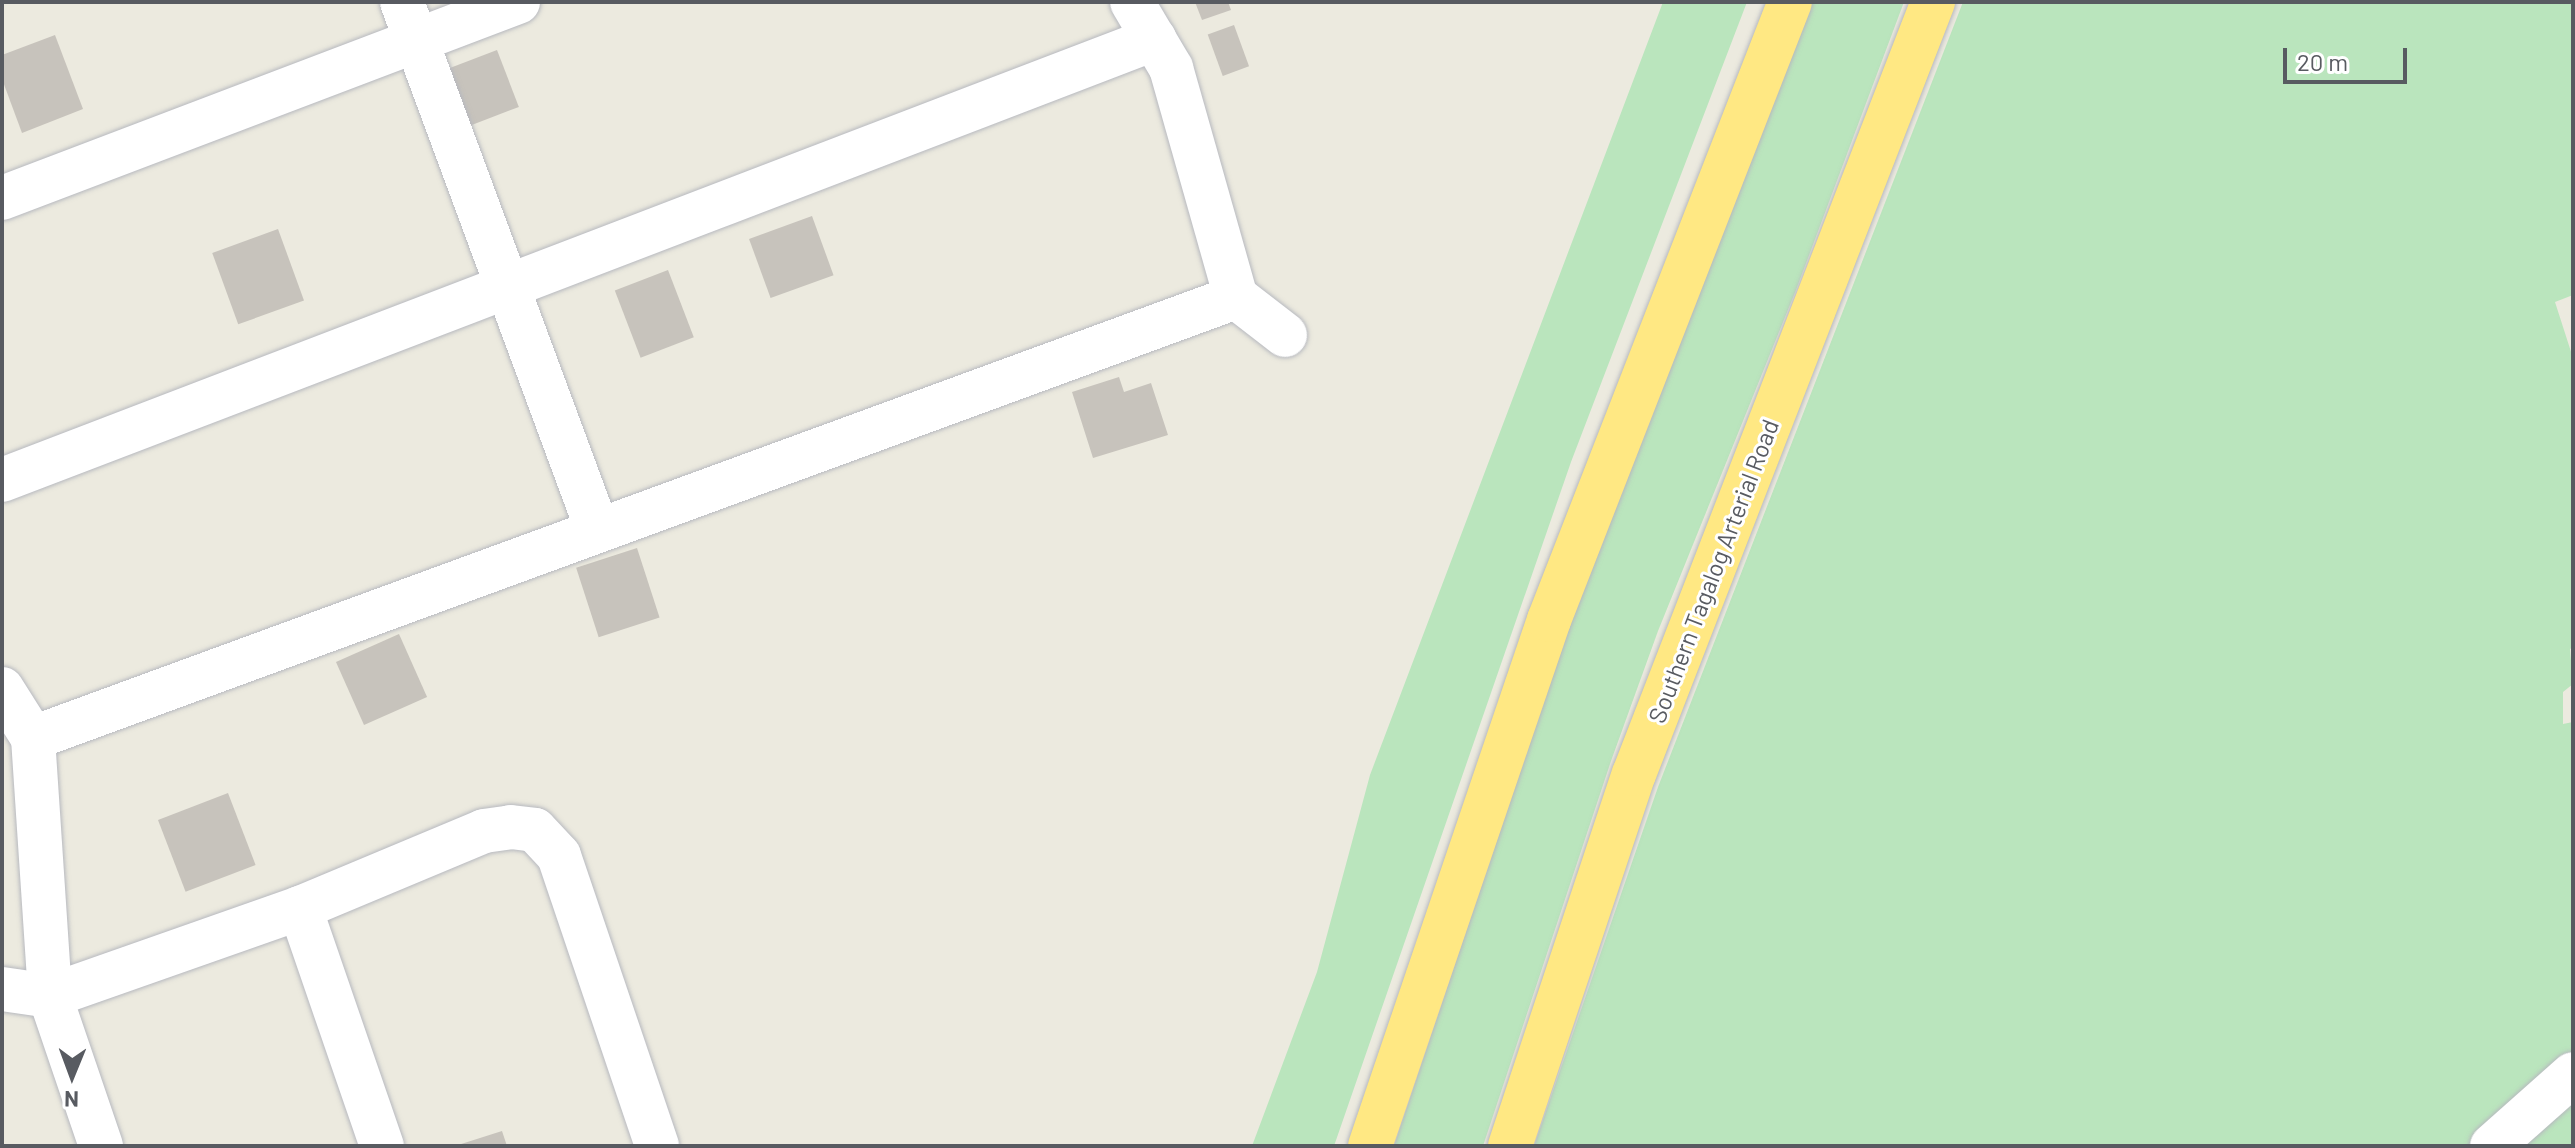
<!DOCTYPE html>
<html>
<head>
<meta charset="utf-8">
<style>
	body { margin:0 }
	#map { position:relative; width:2575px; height:1148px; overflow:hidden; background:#eceadf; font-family:Barlow,sans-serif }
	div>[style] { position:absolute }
	.green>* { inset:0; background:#bae5bd }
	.building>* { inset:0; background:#c7c3bc; transform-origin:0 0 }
	.roads { filter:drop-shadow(0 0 2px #b7b9bf) drop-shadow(0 0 2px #b7b9bf) }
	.minor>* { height:44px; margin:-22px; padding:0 22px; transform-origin:22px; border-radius:22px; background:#fff }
	.highway>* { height:44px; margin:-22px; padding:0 22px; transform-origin:22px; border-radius:22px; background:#ffe883 }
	span { translate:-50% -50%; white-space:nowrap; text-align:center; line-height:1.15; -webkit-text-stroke:6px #fff; paint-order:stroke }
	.street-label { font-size:24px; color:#585b61 }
	.frame { position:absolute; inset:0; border:4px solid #585b61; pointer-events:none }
	.north { position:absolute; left:32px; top:1036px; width:80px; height:80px; -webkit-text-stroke:6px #fff; paint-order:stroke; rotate:181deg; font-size:22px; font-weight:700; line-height:32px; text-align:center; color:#585b61 }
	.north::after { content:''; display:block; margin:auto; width:28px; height:36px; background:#585b61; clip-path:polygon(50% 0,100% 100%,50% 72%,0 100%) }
	.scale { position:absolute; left:2283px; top:48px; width:124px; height:36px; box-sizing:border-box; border:4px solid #585b61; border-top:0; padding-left:10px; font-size:24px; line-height:28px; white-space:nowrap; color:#585b61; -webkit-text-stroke:6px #fff; paint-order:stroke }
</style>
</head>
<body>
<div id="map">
	<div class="green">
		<i style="clip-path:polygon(1663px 2px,1747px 2px,1571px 462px,1334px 1146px,1252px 1146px,1317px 972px,1370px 775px)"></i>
		<i style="clip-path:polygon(1810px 2px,1904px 2px,1796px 290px,1658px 631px,1611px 761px,1483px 1146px,1394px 1146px,1565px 637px)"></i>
		<i style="clip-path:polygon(1963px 2px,2573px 2px,2573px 295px,2555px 302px,2573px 358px,2573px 647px,2570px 649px,2573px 684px,2563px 692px,2563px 724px,2573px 722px,2573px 1059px,2476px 1146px,1534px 1146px,1658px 787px)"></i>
		<i style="clip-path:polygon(2573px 1087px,2573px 1146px,2509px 1146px)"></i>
	</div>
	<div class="building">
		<i style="clip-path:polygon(1195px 2px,1228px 2px,1231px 10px,1202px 20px)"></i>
		<i style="left:1234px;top:25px;width:44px;height:28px;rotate:70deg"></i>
		<i style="clip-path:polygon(55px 35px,83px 109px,22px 133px,2px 79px,2px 55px)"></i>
		<i style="left:497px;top:50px;width:61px;height:56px;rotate:69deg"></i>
		<i style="left:812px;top:216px;width:63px;height:67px;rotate:70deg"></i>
		<i style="left:278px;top:229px;width:76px;height:70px;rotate:70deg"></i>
		<i style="left:668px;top:270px;width:72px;height:57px;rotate:69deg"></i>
		<i style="clip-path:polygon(1119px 377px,1124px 392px,1151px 383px,1168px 435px,1093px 458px,1072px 392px)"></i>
		<i style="left:637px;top:548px;width:73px;height:64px;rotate:72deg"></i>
		<i style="left:399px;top:634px;width:69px;height:69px;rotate:66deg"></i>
		<i style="left:228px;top:793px;width:77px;height:75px;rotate:69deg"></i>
		<i style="clip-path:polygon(502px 1131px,507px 1146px,458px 1146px,458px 1145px)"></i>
	</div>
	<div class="roads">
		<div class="minor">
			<i style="left:402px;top:2px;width:562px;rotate:69.69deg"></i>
			<i style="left:1132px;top:2px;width:77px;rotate:59.4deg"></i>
			<i style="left:1171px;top:68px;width:238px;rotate:74.2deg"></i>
			<i style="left:1236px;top:297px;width:62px;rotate:37.8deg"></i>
			<i style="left:2px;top:198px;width:552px;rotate:-20.8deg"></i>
			<i style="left:2px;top:480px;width:1234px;rotate:-20.95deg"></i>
			<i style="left:2px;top:689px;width:58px;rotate:57.7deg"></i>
			<i style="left:33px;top:738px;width:259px;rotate:86.2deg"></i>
			<i style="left:50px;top:996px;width:158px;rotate:71.2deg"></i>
			<i style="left:33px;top:738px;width:1281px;rotate:-20.13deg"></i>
			<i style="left:300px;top:908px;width:252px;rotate:71deg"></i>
			<i style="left:2px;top:989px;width:49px;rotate:8.3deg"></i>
			<i style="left:50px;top:996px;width:265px;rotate:-19.4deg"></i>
			<i style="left:300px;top:908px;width:199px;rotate:-22.7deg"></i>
			<i style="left:484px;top:831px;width:27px;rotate:-8deg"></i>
			<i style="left:511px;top:827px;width:24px;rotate:7deg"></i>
			<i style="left:535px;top:830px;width:35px;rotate:47deg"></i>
			<i style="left:559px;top:856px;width:306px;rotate:71.3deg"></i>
			<i style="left:2492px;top:1146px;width:108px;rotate:-41.6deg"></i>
		</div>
		<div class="highway">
			<i style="left:1370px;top:1146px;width:556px;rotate:-71.21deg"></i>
			<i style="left:1549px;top:620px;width:663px;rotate:-68.7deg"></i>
			<i style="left:1510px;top:1146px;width:392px;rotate:-71.6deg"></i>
			<i style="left:1634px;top:774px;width:828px;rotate:-68.83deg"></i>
		</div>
	</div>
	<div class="street-label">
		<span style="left:1713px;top:571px;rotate:-69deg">Southern Tagalog Arterial Road</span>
	</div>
	<div class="frame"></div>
	<div class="north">N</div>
	<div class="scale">20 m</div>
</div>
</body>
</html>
